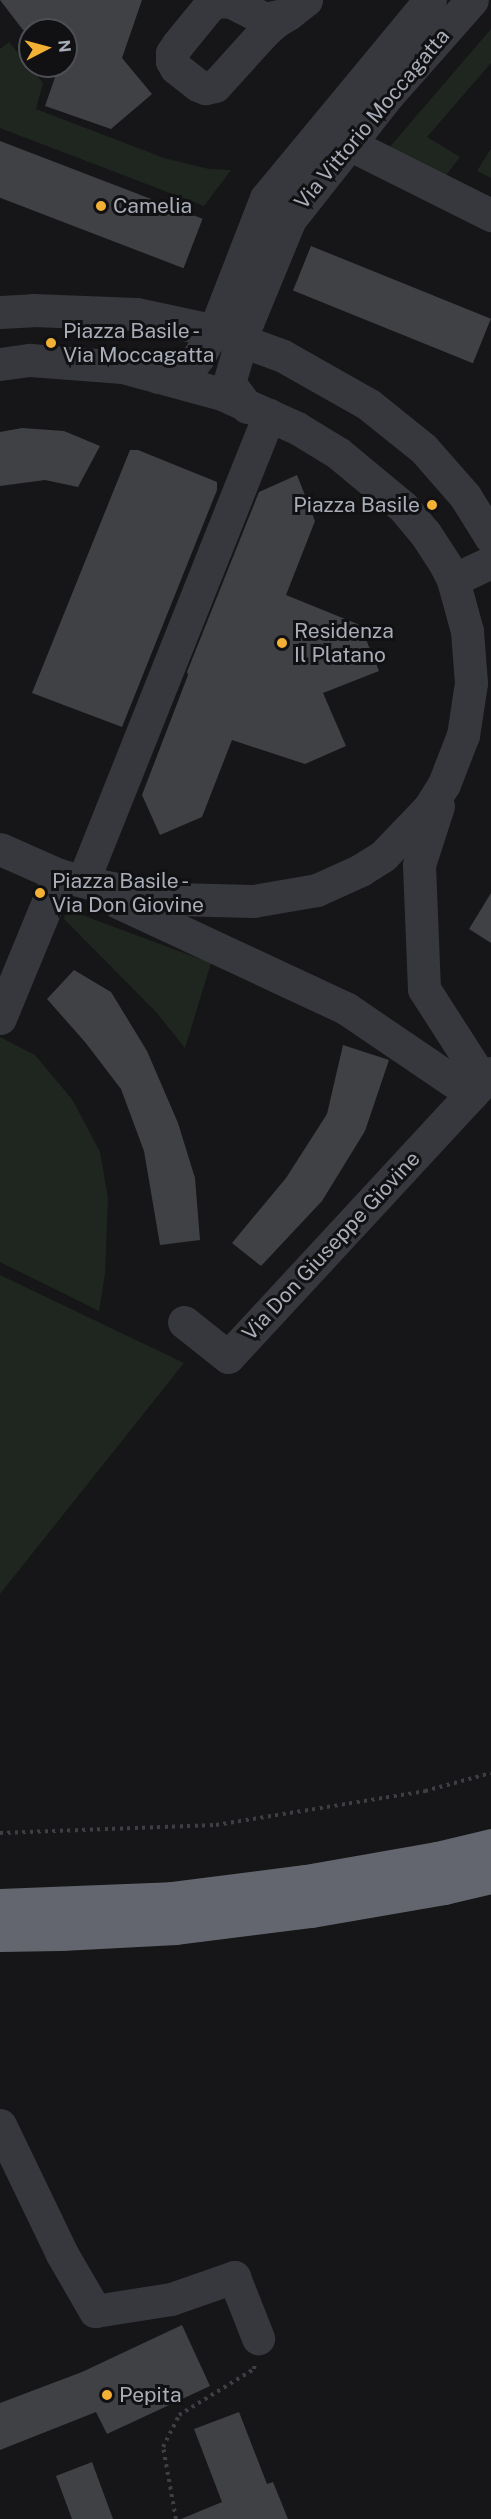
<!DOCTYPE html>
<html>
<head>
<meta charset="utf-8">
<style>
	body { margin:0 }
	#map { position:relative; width:491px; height:2519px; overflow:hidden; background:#161618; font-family:"Public Sans",sans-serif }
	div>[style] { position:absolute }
	.green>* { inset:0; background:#1e261f }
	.building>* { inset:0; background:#404145; transform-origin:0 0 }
	.path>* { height:4px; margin-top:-2px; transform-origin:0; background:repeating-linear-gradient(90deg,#3d3f44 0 3px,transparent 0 7.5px) }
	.minor>* { height:33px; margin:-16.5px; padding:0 16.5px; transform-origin:16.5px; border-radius:16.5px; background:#37383d }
	.highway>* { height:33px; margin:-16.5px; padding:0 16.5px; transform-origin:16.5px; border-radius:16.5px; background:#63666e }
	.dots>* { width:16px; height:16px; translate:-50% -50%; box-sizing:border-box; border:3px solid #111113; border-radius:50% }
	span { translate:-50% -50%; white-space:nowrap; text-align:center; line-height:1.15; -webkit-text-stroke:6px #111113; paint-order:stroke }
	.street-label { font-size:21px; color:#a8adb8 }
	.poi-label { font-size:21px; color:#a8adb8 }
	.left { translate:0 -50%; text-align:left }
	.right { translate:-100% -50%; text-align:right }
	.north { position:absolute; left:18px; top:18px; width:60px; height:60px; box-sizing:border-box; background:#111113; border:2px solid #4d4f55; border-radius:50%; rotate:84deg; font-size:16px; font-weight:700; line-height:24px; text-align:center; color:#a8adb8 }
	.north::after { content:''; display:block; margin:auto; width:21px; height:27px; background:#f2b134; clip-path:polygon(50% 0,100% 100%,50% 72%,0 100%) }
</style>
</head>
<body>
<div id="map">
	<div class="green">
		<i style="clip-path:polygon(491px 29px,491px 63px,427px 137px,460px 157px,444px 178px,388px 149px)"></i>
		<i style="clip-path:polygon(9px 42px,43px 83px,36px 109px,164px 158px,209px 169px,231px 170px,204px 206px,0 128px,0 49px)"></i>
		<i style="clip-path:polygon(490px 150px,491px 150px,491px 178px,477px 171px)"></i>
		<i style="clip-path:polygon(66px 909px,211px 963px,185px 1048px,156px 1012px,64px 919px)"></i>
		<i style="clip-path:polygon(0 1037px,35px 1055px,72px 1099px,100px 1152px,108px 1198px,105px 1274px,99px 1311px,0 1262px)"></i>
		<i style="clip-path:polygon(0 1275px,184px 1363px,0 1594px)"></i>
	</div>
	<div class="building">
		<i style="clip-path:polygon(0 0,142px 0,122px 58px,152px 94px,111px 129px,45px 106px,59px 66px,66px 66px,66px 30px,23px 30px)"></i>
		<i style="left:0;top:141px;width:217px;height:53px;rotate:21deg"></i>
		<i style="left:311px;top:246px;width:194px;height:48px;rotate:22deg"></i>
		<i style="clip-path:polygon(22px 428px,64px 431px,100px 446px,78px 487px,45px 480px,0 486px,0 432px)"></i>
		<i style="clip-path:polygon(130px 450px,138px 450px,217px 482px,217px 490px,122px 727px,32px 693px)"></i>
		<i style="clip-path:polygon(297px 475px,315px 521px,286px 595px,360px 625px,379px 671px,323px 693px,346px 746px,305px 764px,232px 740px,202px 817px,160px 835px,142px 795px,188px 675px,187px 672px,259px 492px)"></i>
		<i style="clip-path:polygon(491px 893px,491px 943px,469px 929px)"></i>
		<i style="clip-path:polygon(74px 970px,111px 992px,147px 1051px,178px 1123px,195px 1178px,200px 1240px,160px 1245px,144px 1151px,121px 1089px,85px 1042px,47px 999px)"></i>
		<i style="clip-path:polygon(343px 1045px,389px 1060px,365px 1131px,322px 1201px,261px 1266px,232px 1243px,286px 1178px,327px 1114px)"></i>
		<i style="clip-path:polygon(182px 2325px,210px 2386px,107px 2434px,96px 2412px,0 2450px,0 2403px,82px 2372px)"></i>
		<i style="clip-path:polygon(239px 2412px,267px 2484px,273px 2482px,288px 2519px,181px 2519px,222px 2502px,194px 2429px)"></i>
		<i style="clip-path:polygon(92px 2462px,113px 2519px,72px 2519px,56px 2476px)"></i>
	</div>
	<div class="path">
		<i style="left:0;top:1833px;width:216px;rotate:-2.1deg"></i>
		<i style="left:216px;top:1825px;width:212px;rotate:-9.2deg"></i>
		<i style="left:425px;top:1791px;width:68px;rotate:-15.3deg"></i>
		<i style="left:176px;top:2519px;width:73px;rotate:-100.2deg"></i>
		<i style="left:163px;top:2447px;width:36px;rotate:-63deg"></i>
		<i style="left:179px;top:2415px;width:88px;rotate:-31.5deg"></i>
		<i style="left:254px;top:2369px;width:6px;rotate:-81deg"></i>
	</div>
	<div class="minor">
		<i style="left:288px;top:14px;width:24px;rotate:168deg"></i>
		<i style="left:265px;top:19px;width:37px;rotate:-153deg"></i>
		<i style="left:232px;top:2px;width:14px;rotate:-176deg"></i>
		<i style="left:218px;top:1px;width:10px;rotate:151deg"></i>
		<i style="left:209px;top:6px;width:49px;rotate:129.2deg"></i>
		<i style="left:178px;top:44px;width:11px;rotate:124deg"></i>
		<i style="left:172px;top:53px;width:8px;rotate:90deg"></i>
		<i style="left:172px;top:61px;width:8px;rotate:60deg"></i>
		<i style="left:176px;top:68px;width:28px;rotate:38deg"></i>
		<i style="left:198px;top:85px;width:8px;rotate:23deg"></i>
		<i style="left:205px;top:88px;width:10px;rotate:-11deg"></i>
		<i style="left:215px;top:86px;width:72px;rotate:-47.8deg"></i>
		<i style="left:263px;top:33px;width:16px;rotate:-43deg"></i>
		<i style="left:275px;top:22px;width:15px;rotate:-32deg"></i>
		<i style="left:288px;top:14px;width:23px;rotate:-38deg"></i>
		<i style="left:351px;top:145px;width:157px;rotate:26.6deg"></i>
		<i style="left:0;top:312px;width:33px;rotate:-3deg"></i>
		<i style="left:33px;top:310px;width:103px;rotate:2.2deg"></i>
		<i style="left:136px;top:314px;width:78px;rotate:11.9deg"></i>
		<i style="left:212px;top:330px;width:76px;rotate:20.1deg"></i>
		<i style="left:283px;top:356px;width:98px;rotate:29.5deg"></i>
		<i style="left:368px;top:404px;width:70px;rotate:38.7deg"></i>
		<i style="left:423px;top:448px;width:64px;rotate:48.8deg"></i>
		<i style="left:465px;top:496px;width:49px;rotate:58.2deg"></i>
		<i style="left:0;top:364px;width:30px;rotate:-8deg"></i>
		<i style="left:30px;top:360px;width:93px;rotate:4.3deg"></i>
		<i style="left:123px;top:367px;width:103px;rotate:15.3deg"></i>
		<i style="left:222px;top:394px;width:82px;rotate:24.4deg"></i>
		<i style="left:297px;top:428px;width:48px;rotate:31.4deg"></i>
		<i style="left:338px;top:453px;width:85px;rotate:39.7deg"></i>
		<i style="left:403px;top:507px;width:34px;rotate:50deg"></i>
		<i style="left:425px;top:533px;width:37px;rotate:57deg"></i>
		<i style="left:445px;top:564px;width:18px;rotate:63deg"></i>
		<i style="left:453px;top:580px;width:53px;rotate:74.6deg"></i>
		<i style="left:467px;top:631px;width:52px;rotate:85.6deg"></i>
		<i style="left:471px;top:683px;width:53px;rotate:98.7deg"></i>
		<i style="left:463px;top:735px;width:53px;rotate:111.2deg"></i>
		<i style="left:444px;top:784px;width:28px;rotate:122deg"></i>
		<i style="left:429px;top:808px;width:66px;rotate:133.8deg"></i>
		<i style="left:383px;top:856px;width:26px;rotate:148deg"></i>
		<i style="left:361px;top:870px;width:48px;rotate:155.6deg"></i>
		<i style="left:317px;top:890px;width:65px;rotate:170.2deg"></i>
		<i style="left:253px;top:901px;width:78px;rotate:-178.5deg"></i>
		<i style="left:175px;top:899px;width:70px;rotate:-170.1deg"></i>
		<i style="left:106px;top:887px;width:49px;rotate:-165.7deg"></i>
		<i style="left:59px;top:875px;width:64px;rotate:-156.2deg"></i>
		<i style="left:158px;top:377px;width:25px"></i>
		<i style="left:183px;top:377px;width:26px;rotate:-53deg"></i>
		<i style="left:199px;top:356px;width:42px;rotate:-61.6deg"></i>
		<i style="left:219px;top:319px;width:130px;rotate:-68.8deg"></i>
		<i style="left:266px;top:198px;width:257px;rotate:-50.4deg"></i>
		<i style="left:247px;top:407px;width:30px;rotate:-127deg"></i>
		<i style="left:229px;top:383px;width:57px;rotate:-73.8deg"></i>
		<i style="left:245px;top:328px;width:118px;rotate:-67.6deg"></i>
		<i style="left:290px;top:219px;width:157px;rotate:-51.7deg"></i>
		<i style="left:387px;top:96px;width:128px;rotate:-48.5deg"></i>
		<i style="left:453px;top:580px;width:42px;rotate:-25.3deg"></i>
		<i style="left:438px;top:806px;width:62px;rotate:107.9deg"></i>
		<i style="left:419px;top:865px;width:124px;rotate:87.7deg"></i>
		<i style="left:424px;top:989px;width:109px;rotate:57.3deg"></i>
		<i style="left:83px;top:881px;width:502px;rotate:-68.24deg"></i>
		<i style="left:118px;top:902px;width:253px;rotate:25deg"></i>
		<i style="left:347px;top:1009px;width:151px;rotate:34.2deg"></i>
		<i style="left:0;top:1018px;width:155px;rotate:-67.6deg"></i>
		<i style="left:184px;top:1322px;width:56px;rotate:38.5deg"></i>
		<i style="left:228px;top:1357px;width:387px;rotate:-47.2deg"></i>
		<i style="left:0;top:2125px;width:143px;rotate:64.3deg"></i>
		<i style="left:62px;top:2254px;width:66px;rotate:59.9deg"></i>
		<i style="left:95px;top:2311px;width:77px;rotate:-9deg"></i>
		<i style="left:171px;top:2299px;width:67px;rotate:-19.2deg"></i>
		<i style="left:234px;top:2277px;width:66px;rotate:68.5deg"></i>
	</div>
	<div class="highway">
		<i style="left:0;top:1905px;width:171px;rotate:-2.3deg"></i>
		<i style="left:171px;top:1898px;width:136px;rotate:-7.2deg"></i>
		<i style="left:306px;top:1881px;width:133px;rotate:-10deg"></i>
		<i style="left:437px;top:1858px;width:56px;rotate:-13.5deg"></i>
		<i style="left:0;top:1935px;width:61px;rotate:-0.9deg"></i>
		<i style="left:61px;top:1934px;width:115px;rotate:-3deg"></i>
		<i style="left:176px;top:1928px;width:136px;rotate:-7.2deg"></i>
		<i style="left:311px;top:1911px;width:135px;rotate:-9.8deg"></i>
		<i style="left:444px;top:1888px;width:48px;rotate:-13.2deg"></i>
	</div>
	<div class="dots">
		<i style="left:101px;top:206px;background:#f2b134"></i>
		<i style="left:51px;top:343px;background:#f2b134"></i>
		<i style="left:432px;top:505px;background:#f2b134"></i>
		<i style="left:282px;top:643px;background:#f2b134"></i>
		<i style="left:40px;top:893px;background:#f2b134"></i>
		<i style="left:107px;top:2395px;background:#f2b134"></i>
	</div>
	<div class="street-label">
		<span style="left:372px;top:119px;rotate:-50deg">Via Vittorio Moccagatta</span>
		<span style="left:331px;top:1246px;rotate:-47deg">Via Don Giuseppe Giovine</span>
	</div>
	<div class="poi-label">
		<span class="left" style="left:113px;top:206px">Camelia</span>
		<span class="left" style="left:63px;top:343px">Piazza Basile -<br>Via Moccagatta</span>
		<span class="right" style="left:420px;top:505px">Piazza Basile</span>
		<span class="left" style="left:294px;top:643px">Residenza<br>Il Platano</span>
		<span class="left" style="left:52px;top:893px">Piazza Basile -<br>Via Don Giovine</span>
		<span class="left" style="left:119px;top:2395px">Pepita</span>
	</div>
	<div class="north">N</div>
</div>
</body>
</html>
